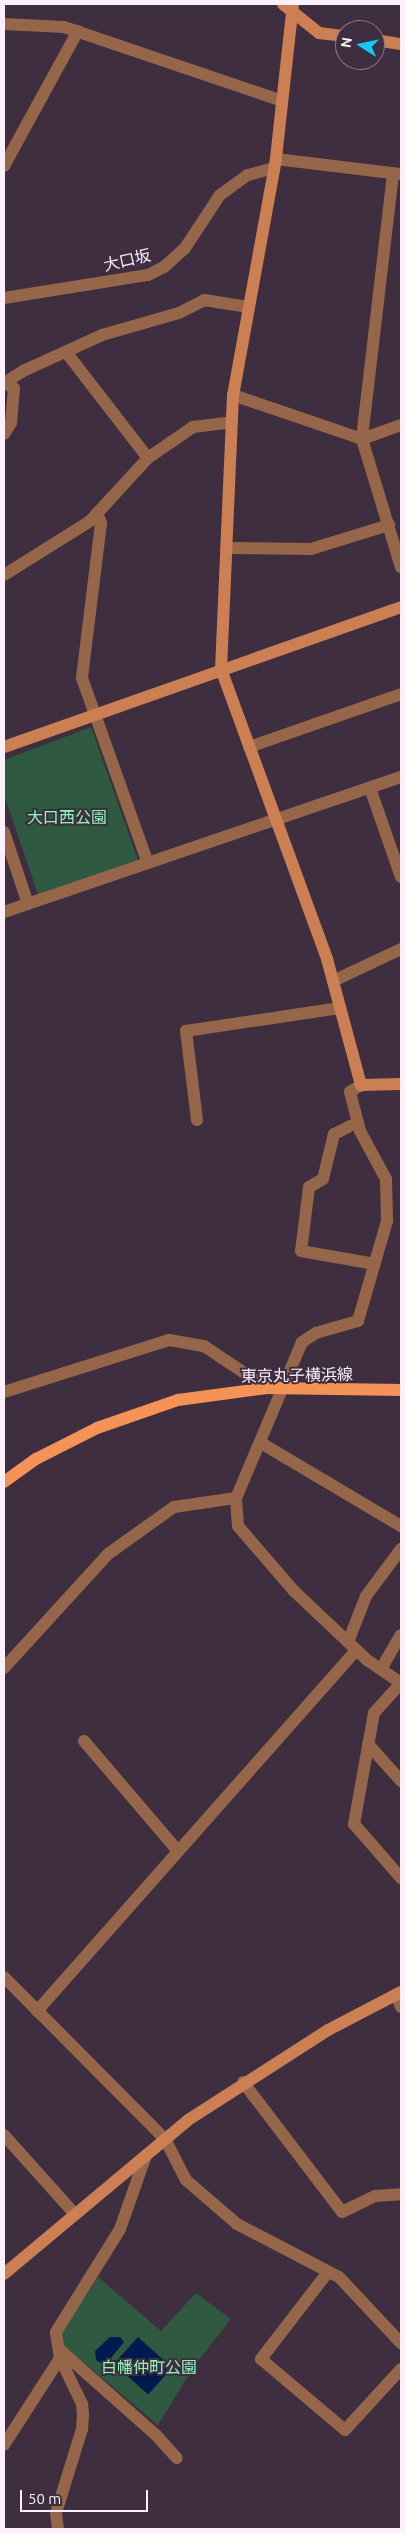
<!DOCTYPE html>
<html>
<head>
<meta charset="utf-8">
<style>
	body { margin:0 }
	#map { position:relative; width:405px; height:2533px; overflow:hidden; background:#3f2e3f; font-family:Ubuntu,"Noto Sans JP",sans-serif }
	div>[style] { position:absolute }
	.green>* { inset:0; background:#2f5a41 }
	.water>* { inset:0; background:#00194e; transform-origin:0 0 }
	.street>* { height:12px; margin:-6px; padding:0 6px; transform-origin:6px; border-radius:6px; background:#96664a }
	.secondary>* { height:12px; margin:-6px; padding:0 6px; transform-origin:6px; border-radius:6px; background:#cb7f53 }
	.primary>* { height:12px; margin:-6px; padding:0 6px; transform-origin:6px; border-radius:6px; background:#f49257 }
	span { translate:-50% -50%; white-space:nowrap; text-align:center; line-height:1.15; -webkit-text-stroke:4px #3f2e3f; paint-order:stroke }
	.street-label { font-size:16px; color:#fbf0fb }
	.park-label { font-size:16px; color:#8bf8ba }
	.frame { position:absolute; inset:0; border:5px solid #fbf0fb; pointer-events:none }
	.north { position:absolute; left:335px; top:20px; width:50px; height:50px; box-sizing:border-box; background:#3f2e3f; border:1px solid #8a7c8a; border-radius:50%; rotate:280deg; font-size:14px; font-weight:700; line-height:20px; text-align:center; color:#fbf0fb }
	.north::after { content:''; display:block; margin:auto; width:18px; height:22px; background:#11cafa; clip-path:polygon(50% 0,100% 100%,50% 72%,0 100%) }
	.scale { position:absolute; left:20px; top:2490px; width:128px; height:22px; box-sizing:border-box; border:2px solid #fbf0fb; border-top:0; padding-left:6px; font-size:15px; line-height:18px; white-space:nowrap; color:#fbf0fb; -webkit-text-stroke:4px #3f2e3f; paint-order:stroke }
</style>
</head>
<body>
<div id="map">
	<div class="green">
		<i style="clip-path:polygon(91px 727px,138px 860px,38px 894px,4px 795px,4px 760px)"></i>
		<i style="clip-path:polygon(98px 2277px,161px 2331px,196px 2293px,231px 2319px,194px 2366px,158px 2425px,63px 2345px,62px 2333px)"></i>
	</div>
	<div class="water">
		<i style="clip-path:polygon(110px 2337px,120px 2337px,124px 2342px,111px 2358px,101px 2363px,96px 2360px,95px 2351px)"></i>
		<i style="left:138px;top:2337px;width:46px;height:36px;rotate:42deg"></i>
	</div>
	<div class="street">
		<i style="left:4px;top:24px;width:60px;rotate:2.9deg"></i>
		<i style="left:64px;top:27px;width:230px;rotate:18.7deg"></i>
		<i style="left:276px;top:159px;width:125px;rotate:6.9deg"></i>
		<i style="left:4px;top:166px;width:154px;rotate:-61.3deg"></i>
		<i style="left:393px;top:174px;width:267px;rotate:96.7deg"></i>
		<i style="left:362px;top:439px;width:134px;rotate:73.1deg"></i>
		<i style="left:4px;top:298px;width:146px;rotate:-9.1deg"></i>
		<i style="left:148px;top:275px;width:18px;rotate:-27deg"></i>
		<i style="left:164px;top:267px;width:28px;rotate:-42deg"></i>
		<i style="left:185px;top:248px;width:64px;rotate:-56.6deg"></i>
		<i style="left:220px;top:195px;width:34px;rotate:-36deg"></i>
		<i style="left:248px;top:175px;width:27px;rotate:-15deg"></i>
		<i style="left:66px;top:352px;width:134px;rotate:52.3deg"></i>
		<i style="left:4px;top:383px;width:22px;rotate:-32deg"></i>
		<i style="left:23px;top:371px;width:87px;rotate:-24.5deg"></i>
		<i style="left:102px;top:335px;width:80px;rotate:-15.9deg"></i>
		<i style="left:179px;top:313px;width:28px;rotate:-27deg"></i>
		<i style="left:204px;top:300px;width:45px;rotate:9deg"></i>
		<i style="left:233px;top:395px;width:136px;rotate:18.8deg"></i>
		<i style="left:362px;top:439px;width:41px;rotate:-19.7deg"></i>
		<i style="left:4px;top:434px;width:13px;rotate:-58deg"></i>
		<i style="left:11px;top:423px;width:35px;rotate:-85deg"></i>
		<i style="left:14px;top:388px;width:9px;rotate:-153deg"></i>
		<i style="left:97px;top:513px;width:11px;rotate:68deg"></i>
		<i style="left:101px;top:523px;width:156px;rotate:97deg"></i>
		<i style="left:82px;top:678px;width:196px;rotate:70.4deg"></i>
		<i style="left:226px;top:548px;width:85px;rotate:0.7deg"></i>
		<i style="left:311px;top:549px;width:82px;rotate:-17.1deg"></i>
		<i style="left:4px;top:575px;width:102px;rotate:-32.1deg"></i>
		<i style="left:90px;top:521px;width:86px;rotate:-47.4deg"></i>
		<i style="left:148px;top:458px;width:55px;rotate:-34.6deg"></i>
		<i style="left:193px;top:427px;width:39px;rotate:-7deg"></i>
		<i style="left:249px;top:747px;width:161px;rotate:-19.2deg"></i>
		<i style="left:370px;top:788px;width:94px;rotate:70.8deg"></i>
		<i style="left:4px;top:832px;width:76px;rotate:71.6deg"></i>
		<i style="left:4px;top:912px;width:419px;rotate:-18.8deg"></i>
		<i style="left:333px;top:981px;width:75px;rotate:-25.2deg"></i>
		<i style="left:361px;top:1085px;width:13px;rotate:148deg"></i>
		<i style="left:350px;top:1092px;width:40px;rotate:75.6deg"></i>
		<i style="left:360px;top:1131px;width:55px;rotate:61.6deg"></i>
		<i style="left:386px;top:1179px;width:42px;rotate:88.6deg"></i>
		<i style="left:387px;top:1221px;width:104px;rotate:106.2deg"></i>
		<i style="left:358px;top:1321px;width:44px;rotate:164.1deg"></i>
		<i style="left:316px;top:1333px;width:17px;rotate:147deg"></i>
		<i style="left:302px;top:1342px;width:169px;rotate:112.9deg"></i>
		<i style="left:236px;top:1498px;width:28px;rotate:86deg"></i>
		<i style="left:238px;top:1526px;width:86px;rotate:49.3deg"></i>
		<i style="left:294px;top:1591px;width:100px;rotate:43.4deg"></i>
		<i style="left:367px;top:1660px;width:41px;rotate:34.1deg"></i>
		<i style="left:197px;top:1120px;width:90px;rotate:-97deg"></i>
		<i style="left:186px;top:1031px;width:156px;rotate:-8.5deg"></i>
		<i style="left:358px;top:1122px;width:27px;rotate:153deg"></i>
		<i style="left:334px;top:1134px;width:46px;rotate:103.7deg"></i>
		<i style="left:323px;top:1179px;width:16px;rotate:150deg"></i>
		<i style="left:309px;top:1187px;width:64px;rotate:97.1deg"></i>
		<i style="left:301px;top:1251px;width:75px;rotate:10deg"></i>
		<i style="left:4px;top:1392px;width:173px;rotate:-17.5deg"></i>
		<i style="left:169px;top:1340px;width:36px;rotate:10deg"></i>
		<i style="left:204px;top:1346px;width:76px;rotate:33.7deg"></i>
		<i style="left:261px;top:1443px;width:163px;rotate:30.7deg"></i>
		<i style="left:348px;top:1642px;width:49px;rotate:-68.6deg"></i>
		<i style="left:366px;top:1596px;width:59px;rotate:-53.3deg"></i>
		<i style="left:4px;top:1668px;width:154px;rotate:-47.6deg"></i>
		<i style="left:108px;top:1554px;width:81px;rotate:-35.5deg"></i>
		<i style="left:174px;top:1507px;width:63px;rotate:-8.3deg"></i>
		<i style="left:381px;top:1669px;width:39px;rotate:-60deg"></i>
		<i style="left:401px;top:1683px;width:40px;rotate:132deg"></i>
		<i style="left:374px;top:1713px;width:113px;rotate:100.2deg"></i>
		<i style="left:354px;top:1824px;width:72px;rotate:49deg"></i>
		<i style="left:84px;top:1741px;width:145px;rotate:49.5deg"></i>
		<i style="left:368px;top:1744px;width:50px;rotate:48.3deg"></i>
		<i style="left:4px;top:1977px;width:228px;rotate:45.2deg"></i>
		<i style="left:165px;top:2139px;width:46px;rotate:62.9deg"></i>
		<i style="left:186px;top:2180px;width:67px;rotate:40.8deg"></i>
		<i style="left:237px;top:2224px;width:115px;rotate:27.5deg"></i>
		<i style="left:339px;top:2277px;width:91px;rotate:46.8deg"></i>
		<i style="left:396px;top:1994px;width:14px;rotate:69deg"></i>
		<i style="left:37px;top:2011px;width:482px;rotate:-48.5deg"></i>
		<i style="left:243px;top:2082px;width:163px;rotate:52.7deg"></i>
		<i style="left:342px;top:2212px;width:37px;rotate:-26deg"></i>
		<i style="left:375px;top:2196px;width:26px;rotate:-4deg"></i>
		<i style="left:4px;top:2135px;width:106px;rotate:48.1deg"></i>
		<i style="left:328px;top:2272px;width:110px;rotate:127.6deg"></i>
		<i style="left:261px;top:2359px;width:110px;rotate:40.2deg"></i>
		<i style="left:345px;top:2430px;width:83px;rotate:-47.4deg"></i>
		<i style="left:59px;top:2349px;width:130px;rotate:41.6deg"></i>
		<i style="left:156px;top:2435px;width:31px;rotate:48deg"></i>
		<i style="left:4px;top:2445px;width:103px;rotate:-57.2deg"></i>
		<i style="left:58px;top:2529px;width:16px;rotate:-97deg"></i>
		<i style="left:56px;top:2513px;width:88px;rotate:-72.8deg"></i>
		<i style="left:82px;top:2429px;width:14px;rotate:-86deg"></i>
		<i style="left:83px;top:2415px;width:11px;rotate:-95deg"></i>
		<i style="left:82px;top:2404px;width:51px;rotate:-115.6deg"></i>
		<i style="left:60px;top:2358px;width:26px;rotate:-99deg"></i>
		<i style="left:56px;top:2332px;width:121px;rotate:-58.1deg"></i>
		<i style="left:120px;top:2229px;width:78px;rotate:-70.6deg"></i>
	</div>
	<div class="secondary">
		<i style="left:283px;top:4px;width:46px;rotate:38.9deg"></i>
		<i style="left:319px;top:33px;width:26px;rotate:7deg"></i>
		<i style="left:293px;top:4px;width:156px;rotate:96.3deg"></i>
		<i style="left:276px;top:159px;width:240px;rotate:100.3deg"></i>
		<i style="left:233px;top:395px;width:274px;rotate:92.5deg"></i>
		<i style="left:221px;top:669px;width:309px;rotate:69.9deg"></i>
		<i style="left:327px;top:959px;width:131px;rotate:74.9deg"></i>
		<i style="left:361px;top:1085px;width:40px;rotate:-1.4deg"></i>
		<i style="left:375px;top:40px;width:26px;rotate:9deg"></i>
		<i style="left:4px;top:747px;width:421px;rotate:-19.4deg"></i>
		<i style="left:4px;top:2274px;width:240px;rotate:-39.9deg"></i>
		<i style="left:188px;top:2120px;width:166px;rotate:-32.7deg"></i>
		<i style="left:328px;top:2030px;width:82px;rotate:-27.5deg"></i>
	</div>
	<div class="primary">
		<i style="left:4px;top:1482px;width:39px;rotate:-36deg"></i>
		<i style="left:36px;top:1459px;width:68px;rotate:-26.9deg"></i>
		<i style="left:97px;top:1428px;width:86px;rotate:-19.1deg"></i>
		<i style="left:178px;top:1400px;width:90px;rotate:-7.7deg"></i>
		<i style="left:267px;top:1388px;width:134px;rotate:0.9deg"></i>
	</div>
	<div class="street-label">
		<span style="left:127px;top:260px;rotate:-13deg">大口坂</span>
		<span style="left:297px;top:1375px;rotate:-1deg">東京丸子横浜線</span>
	</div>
	<div class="park-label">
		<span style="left:67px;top:817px">大口西公園</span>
		<span style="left:149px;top:2367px">白幡仲町公園</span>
	</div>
	<div class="frame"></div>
	<div class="north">N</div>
	<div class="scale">50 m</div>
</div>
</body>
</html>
